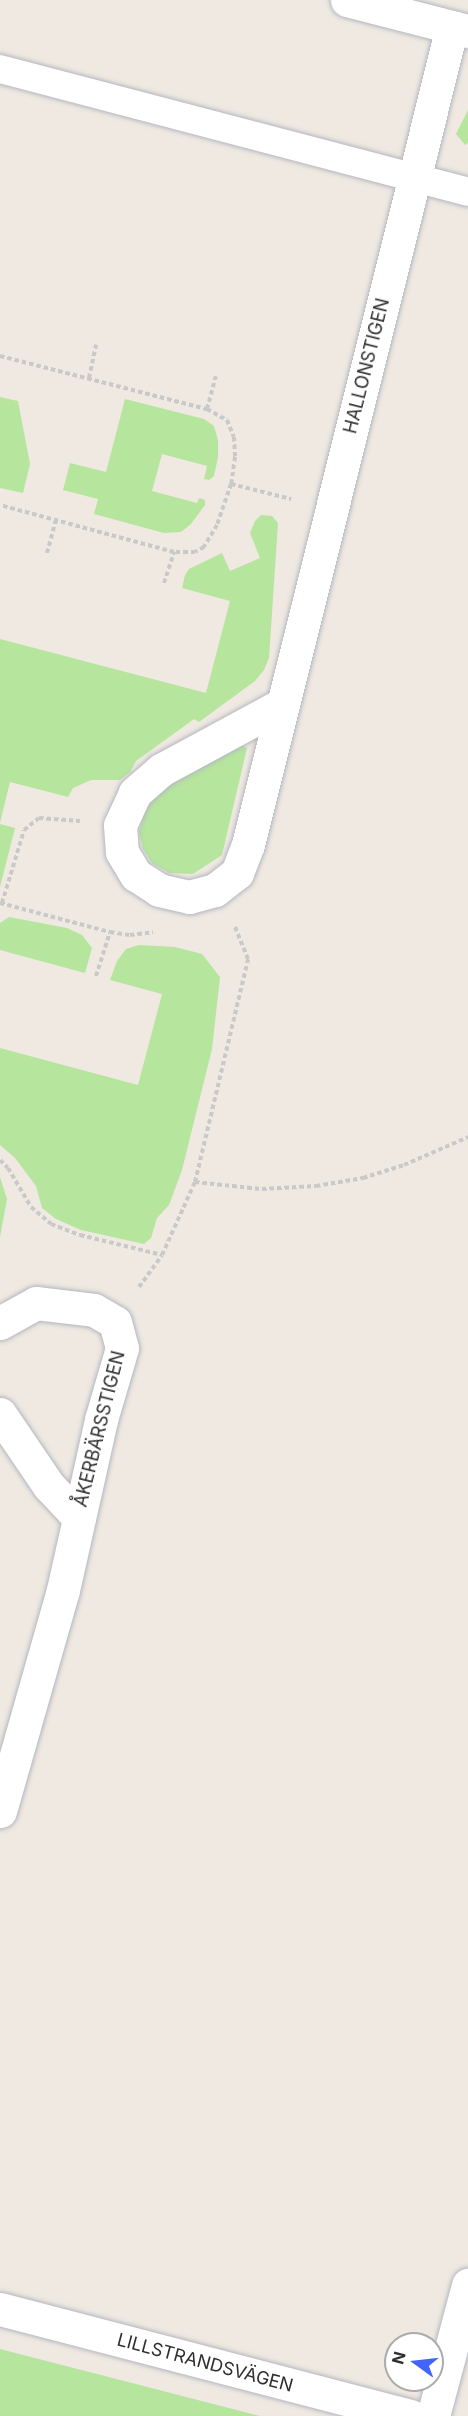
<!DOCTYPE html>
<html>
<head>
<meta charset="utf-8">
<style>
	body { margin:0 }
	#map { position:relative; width:468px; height:2416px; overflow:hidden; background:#efe9e1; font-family:Inter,sans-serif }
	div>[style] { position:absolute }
	.green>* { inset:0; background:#b6e59e }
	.path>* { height:4px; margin-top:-2px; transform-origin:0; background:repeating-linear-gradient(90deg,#c9c9c9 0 4.5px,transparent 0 7.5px) }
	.roads { filter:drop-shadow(0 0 2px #b4b7c1) drop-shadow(0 0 2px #b4b7c1) }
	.lane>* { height:28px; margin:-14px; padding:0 14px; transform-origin:14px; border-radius:14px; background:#fff }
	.street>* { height:33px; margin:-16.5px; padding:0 16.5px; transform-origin:16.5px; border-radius:16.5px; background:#fff }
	span { translate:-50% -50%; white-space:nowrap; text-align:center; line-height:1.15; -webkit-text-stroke:5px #fff; paint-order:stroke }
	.street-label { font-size:18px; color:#2e2e2e }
	.north { position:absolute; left:384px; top:2332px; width:60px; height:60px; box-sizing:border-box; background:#fff; border:2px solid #ababab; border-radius:50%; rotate:285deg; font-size:16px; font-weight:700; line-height:24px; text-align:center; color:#2e2e2e }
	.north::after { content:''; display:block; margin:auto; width:21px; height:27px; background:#4264fb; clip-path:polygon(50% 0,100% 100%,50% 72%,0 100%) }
</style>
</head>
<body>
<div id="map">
	<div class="green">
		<i style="clip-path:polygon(468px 110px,468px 143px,465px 145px,456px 134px)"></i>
		<i style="clip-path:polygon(0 397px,18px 401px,30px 464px,23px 493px,0 488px)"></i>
		<i style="clip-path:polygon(125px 399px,204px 419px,214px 426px,218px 440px,218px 457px,214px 476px,209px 480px,204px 479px,207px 466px,162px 454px,152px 491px,197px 503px,199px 498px,205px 500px,205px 505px,191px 524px,181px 532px,164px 533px,94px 514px,98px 499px,63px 490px,70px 463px,106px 472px)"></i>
		<i style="clip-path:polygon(261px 515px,272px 516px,278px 523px,269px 658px,264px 670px,255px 681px,199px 722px,194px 719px,136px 761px,130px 772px,120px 780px,91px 780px,73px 788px,68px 797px,10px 782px,0 823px,0 639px,206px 693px,230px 601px,182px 588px,185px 575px,189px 569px,222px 553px,230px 571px,260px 558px,250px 533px,255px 521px)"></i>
		<i style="clip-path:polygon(237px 743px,247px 748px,222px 855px,193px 874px,169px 873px,152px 863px,143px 849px,139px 832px,145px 809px,167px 786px)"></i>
		<i style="clip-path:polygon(0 824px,15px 828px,0 887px)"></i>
		<i style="clip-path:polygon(9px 917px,67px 928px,82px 935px,92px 948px,85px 973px,0 950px,0 923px)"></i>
		<i style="clip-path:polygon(139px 945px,175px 947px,202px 954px,220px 977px,212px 1049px,182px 1170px,169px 1205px,157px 1218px,151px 1238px,144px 1244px,81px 1230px,56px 1219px,42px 1208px,36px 1186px,15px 1158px,0 1145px,0 1048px,138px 1085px,162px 994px,110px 980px,117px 961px,126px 949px)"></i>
		<i style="clip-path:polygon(0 1177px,7px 1199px,0 1237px)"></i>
		<i style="clip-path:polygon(0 2349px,260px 2416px,0 2416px)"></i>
	</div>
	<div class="path">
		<i style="left:0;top:356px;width:214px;rotate:14.4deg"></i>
		<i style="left:207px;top:409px;width:23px;rotate:29deg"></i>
		<i style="left:227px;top:420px;width:18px;rotate:68deg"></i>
		<i style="left:234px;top:437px;width:20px;rotate:87deg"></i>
		<i style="left:235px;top:457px;width:27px;rotate:98deg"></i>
		<i style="left:231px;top:484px;width:43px;rotate:108.9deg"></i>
		<i style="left:217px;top:525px;width:26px;rotate:121deg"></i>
		<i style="left:204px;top:547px;width:10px;rotate:151deg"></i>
		<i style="left:195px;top:552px;width:21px;rotate:180deg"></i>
		<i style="left:174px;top:552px;width:180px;rotate:-164.9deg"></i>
		<i style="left:89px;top:378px;width:34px;rotate:-78deg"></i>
		<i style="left:207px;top:409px;width:34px;rotate:-75deg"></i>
		<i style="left:231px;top:484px;width:62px;rotate:14deg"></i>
		<i style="left:47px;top:553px;width:34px;rotate:-75deg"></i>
		<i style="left:164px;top:583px;width:33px;rotate:-72deg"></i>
		<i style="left:0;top:903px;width:114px;rotate:14.8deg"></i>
		<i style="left:110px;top:932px;width:20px;rotate:9deg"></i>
		<i style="left:130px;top:935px;width:23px;rotate:-7deg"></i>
		<i style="left:2px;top:903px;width:76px;rotate:-73.2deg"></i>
		<i style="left:24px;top:830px;width:19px;rotate:-39deg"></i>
		<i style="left:39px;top:818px;width:41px;rotate:4.2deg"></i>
		<i style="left:96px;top:976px;width:46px;rotate:-72.3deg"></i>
		<i style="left:0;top:1160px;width:11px;rotate:45deg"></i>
		<i style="left:8px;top:1168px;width:45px;rotate:59.5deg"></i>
		<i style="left:31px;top:1207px;width:26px;rotate:40deg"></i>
		<i style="left:51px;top:1224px;width:31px;rotate:21deg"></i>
		<i style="left:80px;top:1235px;width:84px;rotate:13.7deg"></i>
		<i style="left:195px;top:1182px;width:67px;rotate:6deg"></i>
		<i style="left:262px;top:1189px;width:54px;rotate:-3.2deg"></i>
		<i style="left:316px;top:1186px;width:48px;rotate:-9.7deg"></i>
		<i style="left:363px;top:1178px;width:43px;rotate:-17.6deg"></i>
		<i style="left:404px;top:1165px;width:70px;rotate:-23.6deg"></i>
		<i style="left:139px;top:1287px;width:39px;rotate:-54deg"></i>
		<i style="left:162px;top:1255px;width:80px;rotate:-65.7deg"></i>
		<i style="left:195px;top:1182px;width:229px;rotate:-76.6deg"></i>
		<i style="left:248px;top:959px;width:37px;rotate:-112deg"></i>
	</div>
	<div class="roads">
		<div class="lane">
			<i style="left:0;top:69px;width:484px;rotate:14.7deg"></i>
		</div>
		<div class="street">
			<i style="left:347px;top:0;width:125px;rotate:14.4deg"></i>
			<i style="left:281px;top:705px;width:136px;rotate:151.6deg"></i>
			<i style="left:161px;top:770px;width:35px;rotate:139deg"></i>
			<i style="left:135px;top:793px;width:35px;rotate:115deg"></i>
			<i style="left:120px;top:825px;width:27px;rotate:86deg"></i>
			<i style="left:122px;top:852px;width:27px;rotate:59deg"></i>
			<i style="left:136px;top:875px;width:27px;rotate:33deg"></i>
			<i style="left:159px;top:890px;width:31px;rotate:13deg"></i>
			<i style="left:189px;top:897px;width:27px;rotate:-15deg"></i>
			<i style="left:215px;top:890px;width:28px;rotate:-38deg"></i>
			<i style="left:237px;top:873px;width:30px;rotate:-69deg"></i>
			<i style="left:248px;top:845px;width:843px;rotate:-76deg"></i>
			<i style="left:0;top:1323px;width:41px;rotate:-29.1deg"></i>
			<i style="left:36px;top:1303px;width:58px;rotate:6.9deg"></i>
			<i style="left:94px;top:1310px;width:24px;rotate:30deg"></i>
			<i style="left:115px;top:1322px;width:27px;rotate:75deg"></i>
			<i style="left:122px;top:1348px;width:75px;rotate:106.3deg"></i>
			<i style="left:101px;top:1420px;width:174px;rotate:102.6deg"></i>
			<i style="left:63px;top:1590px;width:230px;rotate:105.9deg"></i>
			<i style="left:0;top:1414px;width:87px;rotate:55.8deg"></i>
			<i style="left:49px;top:1486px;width:44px;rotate:46.8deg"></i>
			<i style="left:0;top:2309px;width:424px;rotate:14.6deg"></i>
			<i style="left:433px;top:2416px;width:136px;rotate:-75deg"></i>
		</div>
	</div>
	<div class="street-label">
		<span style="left:367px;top:366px;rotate:-76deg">HALLONSTIGEN</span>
		<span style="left:100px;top:1429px;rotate:-76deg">ÅKERBÄRSSTIGEN</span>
		<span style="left:205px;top:2363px;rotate:15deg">LILLSTRANDSVÄGEN</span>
	</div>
	<div class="north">N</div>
</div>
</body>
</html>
